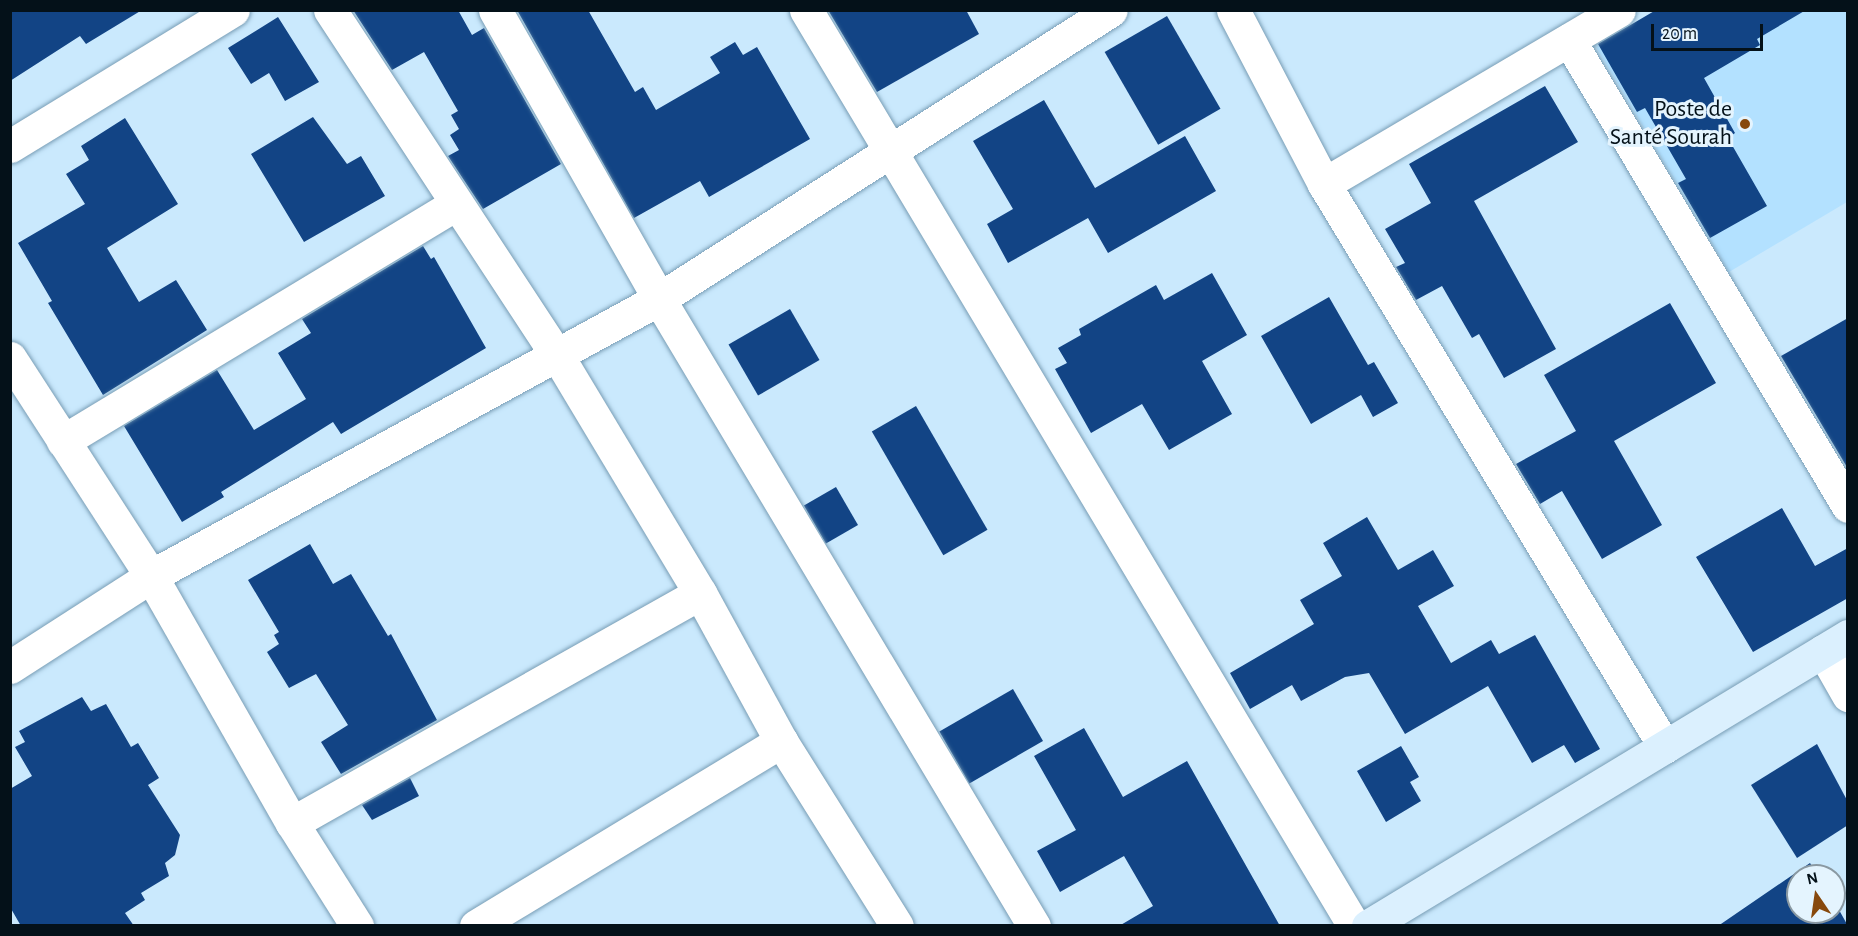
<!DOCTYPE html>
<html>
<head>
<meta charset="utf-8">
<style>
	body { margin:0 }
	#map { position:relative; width:1858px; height:936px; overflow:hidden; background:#cae9fd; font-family:"Alegreya Sans",sans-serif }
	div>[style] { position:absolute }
	.built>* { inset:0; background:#b3e1ff }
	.building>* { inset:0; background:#124485; transform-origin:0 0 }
	.roads { filter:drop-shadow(0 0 2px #789db5) drop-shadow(0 0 2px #789db5) }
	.street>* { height:33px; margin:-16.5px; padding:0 16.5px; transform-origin:16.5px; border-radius:16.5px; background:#fff }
	.secondary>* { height:33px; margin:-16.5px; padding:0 16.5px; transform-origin:16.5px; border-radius:16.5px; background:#dbf0fe }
	.dots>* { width:16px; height:16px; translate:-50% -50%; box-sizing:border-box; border:3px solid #e4f4fe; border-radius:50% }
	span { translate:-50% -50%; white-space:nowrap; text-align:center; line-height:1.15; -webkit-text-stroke:6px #e4f4fe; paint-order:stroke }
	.poi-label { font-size:24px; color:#041119 }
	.right { translate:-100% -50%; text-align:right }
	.frame { position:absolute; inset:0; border:12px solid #041119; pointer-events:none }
	.north { position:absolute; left:1786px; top:864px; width:60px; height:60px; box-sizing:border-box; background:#e4f4fe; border:2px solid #8a99a2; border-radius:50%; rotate:347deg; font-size:16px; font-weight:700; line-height:24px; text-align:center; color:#041119 }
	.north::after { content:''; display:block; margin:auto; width:21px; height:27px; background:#87490d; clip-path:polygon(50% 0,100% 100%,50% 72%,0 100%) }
	.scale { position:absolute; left:1651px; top:24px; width:112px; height:27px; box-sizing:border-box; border:3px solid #041119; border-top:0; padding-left:8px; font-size:18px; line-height:21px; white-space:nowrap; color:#041119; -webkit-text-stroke:4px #e4f4fe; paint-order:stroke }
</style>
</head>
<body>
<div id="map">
	<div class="built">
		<i style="clip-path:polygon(1658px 11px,1847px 11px,1847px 202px,1729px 272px,1596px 47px)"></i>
	</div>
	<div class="building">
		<i style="clip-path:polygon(10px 10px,142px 10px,86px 44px,80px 36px,10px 81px)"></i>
		<i style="clip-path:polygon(353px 10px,458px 10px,472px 35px,484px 28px,561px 164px,483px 209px,448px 156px,459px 150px,450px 135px,459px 129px,451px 115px,458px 111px,424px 52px,392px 70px)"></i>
		<i style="clip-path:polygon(517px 10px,588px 10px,635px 92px,643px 87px,656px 110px,720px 73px,710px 57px,735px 42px,743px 55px,757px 47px,810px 139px,709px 197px,700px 181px,634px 218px)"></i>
		<i style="clip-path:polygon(828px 10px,966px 10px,979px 34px,877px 92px)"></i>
		<i style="clip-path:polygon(1656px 10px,1806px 10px,1757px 39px,1760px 45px,1704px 78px,1735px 133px,1728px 138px,1767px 206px,1710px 238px,1678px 183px,1686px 179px,1645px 108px,1637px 112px,1598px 44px)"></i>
		<i style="left:1167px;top:16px;width:107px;height:72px;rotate:60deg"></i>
		<i style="clip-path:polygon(278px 17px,319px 82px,285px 101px,269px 73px,251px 84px,228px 48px)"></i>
		<i style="clip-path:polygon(1545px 86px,1578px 142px,1474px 201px,1556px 349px,1504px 378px,1479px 334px,1472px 338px,1442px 286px,1416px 300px,1396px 267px,1405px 263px,1385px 229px,1431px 203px,1409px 164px)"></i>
		<i style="clip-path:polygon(1044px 100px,1095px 188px,1185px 136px,1216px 191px,1108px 253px,1088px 218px,1008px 263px,987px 224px,1013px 209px,973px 141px)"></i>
		<i style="clip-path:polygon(313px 117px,347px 164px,361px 156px,385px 196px,304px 242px,251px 154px)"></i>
		<i style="clip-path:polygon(125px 118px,178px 204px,107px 248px,139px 302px,176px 280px,207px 330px,103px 395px,48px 303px,52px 301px,18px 243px,85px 204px,66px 174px,89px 160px,81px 146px)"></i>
		<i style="clip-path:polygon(423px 246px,431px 259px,434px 257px,486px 348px,341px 434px,333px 422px,221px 492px,224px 497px,182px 522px,124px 426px,217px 370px,254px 430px,306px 399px,278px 353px,311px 333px,302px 319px)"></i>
		<i style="clip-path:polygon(1212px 273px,1247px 335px,1202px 361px,1232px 414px,1169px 450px,1142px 404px,1091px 433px,1055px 369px,1067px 363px,1058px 348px,1081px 335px,1079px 329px,1156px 285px,1164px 300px)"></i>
		<i style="clip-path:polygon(1329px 297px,1368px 365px,1374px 362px,1398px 403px,1373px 417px,1361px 395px,1311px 424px,1261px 336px)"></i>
		<i style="clip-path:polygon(1670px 303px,1716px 383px,1614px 441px,1662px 525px,1602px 559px,1562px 491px,1540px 504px,1516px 464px,1576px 431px,1544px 375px)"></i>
		<i style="left:790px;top:309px;width:59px;height:71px;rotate:60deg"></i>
		<i style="clip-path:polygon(1848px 318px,1848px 469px,1781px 356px)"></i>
		<i style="left:916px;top:406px;width:143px;height:51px;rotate:60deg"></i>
		<i style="left:836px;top:487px;width:44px;height:37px;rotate:60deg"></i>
		<i style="clip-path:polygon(1782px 508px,1815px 566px,1848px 548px,1848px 598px,1753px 652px,1696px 557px)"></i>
		<i style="clip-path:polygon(1367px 517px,1398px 570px,1433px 550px,1454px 586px,1418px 606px,1451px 663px,1491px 640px,1499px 654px,1535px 635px,1600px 749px,1575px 763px,1564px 745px,1532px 763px,1488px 686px,1405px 734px,1369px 673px,1345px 677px,1301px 701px,1292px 685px,1250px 709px,1230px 673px,1314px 624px,1300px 600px,1342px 576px,1323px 543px)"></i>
		<i style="clip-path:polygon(310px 544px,333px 584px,351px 574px,388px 636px,391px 634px,437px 720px,341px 774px,321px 742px,348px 725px,316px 674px,289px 688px,267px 652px,279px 644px,274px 635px,279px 632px,248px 580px)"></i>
		<i style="left:1013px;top:689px;width:60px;height:85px;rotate:60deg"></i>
		<i style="clip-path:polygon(82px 697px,91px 711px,106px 704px,131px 747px,138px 743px,159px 778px,148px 785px,180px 835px,175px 855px,165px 863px,169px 876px,141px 893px,145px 900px,125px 913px,134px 926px,21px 926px,10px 907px,10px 789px,32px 776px,15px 747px,25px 742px,19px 731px)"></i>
		<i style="clip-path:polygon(1084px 728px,1123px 797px,1187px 761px,1280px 926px,1119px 926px,1153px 906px,1124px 856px,1060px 892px,1037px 851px,1076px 830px,1034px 756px)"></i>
		<i style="clip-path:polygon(1817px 744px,1848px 802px,1848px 825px,1797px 858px,1751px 785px)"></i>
		<i style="clip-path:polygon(1401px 746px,1419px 777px,1410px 782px,1421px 801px,1386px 822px,1357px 771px)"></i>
		<i style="clip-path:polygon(410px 778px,419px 796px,372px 820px,362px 805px)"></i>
		<i style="clip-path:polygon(1810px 863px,1818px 876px,1798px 876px,1798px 912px,1834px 912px,1834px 901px,1848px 926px,1718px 926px)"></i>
	</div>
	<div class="roads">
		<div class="street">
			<i style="left:330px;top:10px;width:413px;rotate:56.7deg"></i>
			<i style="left:557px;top:355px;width:278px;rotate:59deg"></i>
			<i style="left:700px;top:593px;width:169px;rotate:61.3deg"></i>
			<i style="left:781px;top:741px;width:218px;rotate:57.9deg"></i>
			<i style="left:495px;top:10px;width:332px;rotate:60.4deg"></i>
			<i style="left:659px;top:299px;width:731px;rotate:59.12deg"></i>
			<i style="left:806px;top:10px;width:1067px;rotate:59.11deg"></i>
			<i style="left:1233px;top:10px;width:196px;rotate:62.4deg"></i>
			<i style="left:1324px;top:184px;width:658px;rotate:58.8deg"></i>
			<i style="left:1569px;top:40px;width:543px;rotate:59.09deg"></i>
			<i style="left:10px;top:146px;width:261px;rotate:-31.4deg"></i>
			<i style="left:1324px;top:184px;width:342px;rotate:-30.5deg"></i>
			<i style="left:10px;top:358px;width:260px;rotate:57.1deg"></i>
			<i style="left:151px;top:576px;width:284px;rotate:60.3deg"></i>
			<i style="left:292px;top:823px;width:122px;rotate:57.7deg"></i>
			<i style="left:63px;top:441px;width:459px;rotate:-31.1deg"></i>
			<i style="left:1823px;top:651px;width:51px;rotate:60.4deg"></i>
			<i style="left:10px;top:667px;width:168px;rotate:-32.8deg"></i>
			<i style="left:151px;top:576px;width:579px;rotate:-28.6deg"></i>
			<i style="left:659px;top:299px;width:536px;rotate:-32.59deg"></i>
			<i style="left:292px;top:823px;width:468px;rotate:-29.4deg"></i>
			<i style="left:476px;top:926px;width:357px;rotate:-31.2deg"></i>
		</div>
		<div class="secondary">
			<i style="left:1368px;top:926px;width:561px;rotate:-31.14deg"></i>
		</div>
	</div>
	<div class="dots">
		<i style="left:1745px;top:124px;background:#87490d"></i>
	</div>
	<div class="poi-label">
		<span class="right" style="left:1732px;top:124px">Poste de<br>Santé Sourah</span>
	</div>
	<div class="frame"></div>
	<div class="north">N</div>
	<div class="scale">20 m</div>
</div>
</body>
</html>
